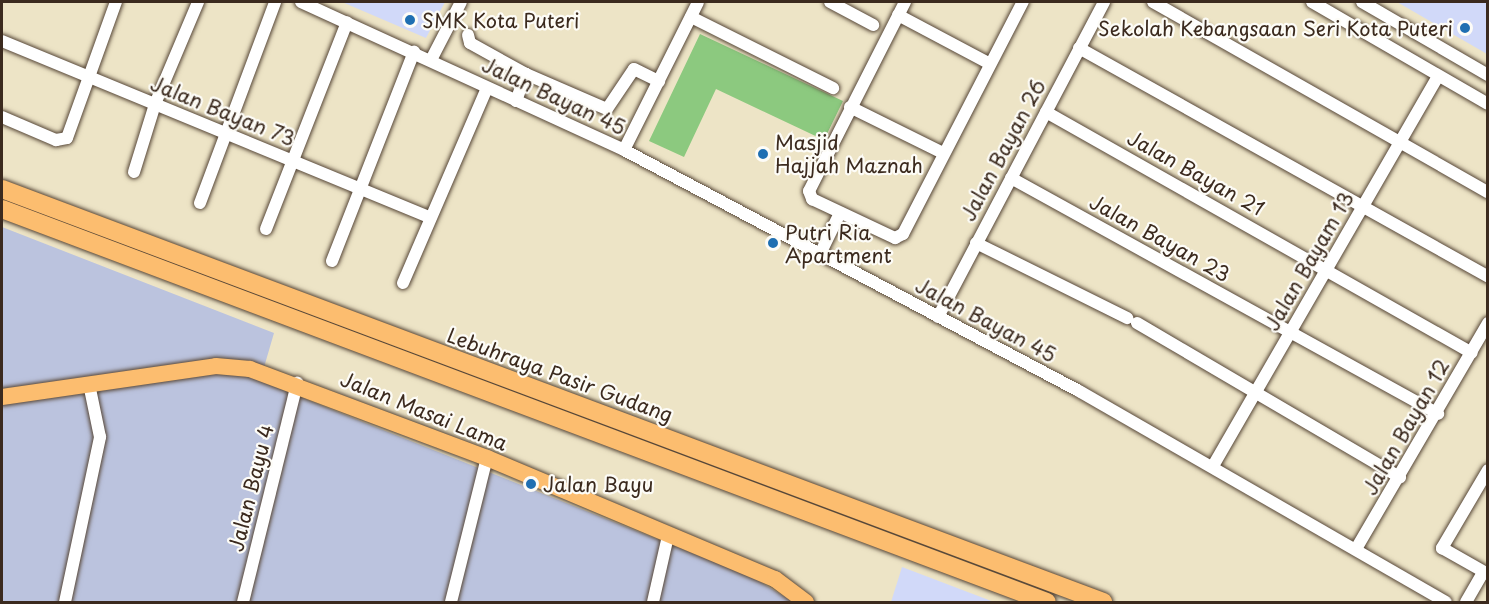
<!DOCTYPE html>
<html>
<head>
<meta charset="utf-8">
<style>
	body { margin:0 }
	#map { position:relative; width:1489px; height:604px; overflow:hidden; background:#ede4c6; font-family:"Playpen Sans",sans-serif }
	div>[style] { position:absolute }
	.built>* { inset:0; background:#d1d9f9 }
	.industrial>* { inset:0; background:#bbc3de }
	.green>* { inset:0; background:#8cc97f }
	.roads { filter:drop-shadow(0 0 2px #564637) drop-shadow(0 0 2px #564637) }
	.minor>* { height:12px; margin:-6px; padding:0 6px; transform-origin:6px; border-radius:6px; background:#fff }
	.major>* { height:16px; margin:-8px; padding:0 8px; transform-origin:8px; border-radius:8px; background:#fcbd6f }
	.highway>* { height:18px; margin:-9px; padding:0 9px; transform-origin:9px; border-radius:9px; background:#fcbd6f }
	.dots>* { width:16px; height:16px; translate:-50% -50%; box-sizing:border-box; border:3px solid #fdfcf7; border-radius:50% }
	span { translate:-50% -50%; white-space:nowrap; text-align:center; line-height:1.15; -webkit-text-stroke:4.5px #fdfcf7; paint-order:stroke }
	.poi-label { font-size:20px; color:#3b2a1e }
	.left { translate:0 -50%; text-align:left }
	.right { translate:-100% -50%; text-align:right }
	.street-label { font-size:20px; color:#3b2a1e }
	.frame { position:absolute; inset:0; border:3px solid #3b2a1e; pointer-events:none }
</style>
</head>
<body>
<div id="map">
	<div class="built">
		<i style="clip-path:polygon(342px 2px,445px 2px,426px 38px)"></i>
		<i style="clip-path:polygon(1397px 2px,1487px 2px,1487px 54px)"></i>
		<i style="clip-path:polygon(902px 567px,994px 602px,891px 602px)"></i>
	</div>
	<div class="industrial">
		<i style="clip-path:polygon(2px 227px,274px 333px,260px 381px,752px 577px,793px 602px,2px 602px)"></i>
	</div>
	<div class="green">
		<i style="clip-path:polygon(700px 34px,843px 101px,824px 140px,716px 89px,684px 157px,649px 141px)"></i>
	</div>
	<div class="roads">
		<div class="minor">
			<i style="left:301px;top:2px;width:355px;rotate:24.6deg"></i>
			<i style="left:624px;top:150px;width:515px;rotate:27.91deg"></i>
			<i style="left:1079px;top:391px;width:423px;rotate:29.9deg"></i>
			<i style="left:830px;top:2px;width:49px;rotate:28.1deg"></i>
			<i style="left:905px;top:2px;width:212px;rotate:116.9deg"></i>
			<i style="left:809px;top:191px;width:9px;rotate:69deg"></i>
			<i style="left:812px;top:199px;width:92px;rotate:25.2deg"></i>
			<i style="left:895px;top:238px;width:9px;rotate:-27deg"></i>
			<i style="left:903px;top:234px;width:261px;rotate:-62.7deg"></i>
			<i style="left:1153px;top:2px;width:385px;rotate:29.6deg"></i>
			<i style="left:1312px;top:2px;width:203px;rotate:30.1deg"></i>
			<i style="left:1362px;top:2px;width:146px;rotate:30.1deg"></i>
			<i style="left:898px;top:15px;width:104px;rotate:28deg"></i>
			<i style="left:691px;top:17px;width:159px;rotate:26.6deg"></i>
			<i style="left:468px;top:35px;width:8px;rotate:76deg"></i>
			<i style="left:470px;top:43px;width:64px;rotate:29deg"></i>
			<i style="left:526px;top:74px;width:88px;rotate:23.4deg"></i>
			<i style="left:607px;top:109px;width:48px;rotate:-56deg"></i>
			<i style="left:634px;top:69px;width:28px;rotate:26deg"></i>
			<i style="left:2px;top:41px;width:463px;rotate:22.4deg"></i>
			<i style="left:1079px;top:48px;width:469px;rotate:29.2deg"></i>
			<i style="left:431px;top:60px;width:65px;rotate:-62.7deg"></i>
			<i style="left:516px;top:101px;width:29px;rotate:-70deg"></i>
			<i style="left:850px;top:107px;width:104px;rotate:26.3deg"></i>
			<i style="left:1046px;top:112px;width:489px;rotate:29.5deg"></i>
			<i style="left:2px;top:117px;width:59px;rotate:23.1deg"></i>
			<i style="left:56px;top:140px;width:11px;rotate:-10deg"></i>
			<i style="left:67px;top:138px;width:145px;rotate:-70.2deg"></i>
			<i style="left:624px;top:150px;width:165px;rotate:-63.4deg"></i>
			<i style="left:134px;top:172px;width:71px;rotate:-72.8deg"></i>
			<i style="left:155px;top:104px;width:111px;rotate:-67.1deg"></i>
			<i style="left:1011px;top:178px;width:488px;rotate:28.9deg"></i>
			<i style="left:200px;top:203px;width:215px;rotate:-69.5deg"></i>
			<i style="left:266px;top:229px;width:222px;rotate:-68.6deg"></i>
			<i style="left:976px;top:243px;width:169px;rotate:26.4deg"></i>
			<i style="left:820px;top:254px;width:46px;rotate:-64deg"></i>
			<i style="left:332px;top:261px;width:225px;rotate:-68.6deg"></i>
			<i style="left:403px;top:283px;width:212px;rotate:-66.7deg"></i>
			<i style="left:938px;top:317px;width:356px;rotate:-62.2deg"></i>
			<i style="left:1137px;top:323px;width:305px;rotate:30.4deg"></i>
			<i style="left:1213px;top:466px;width:450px;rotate:-60deg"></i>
			<i style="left:1488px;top:470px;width:91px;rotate:120.5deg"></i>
			<i style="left:1442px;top:548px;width:53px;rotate:29.5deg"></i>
			<i style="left:1356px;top:549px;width:262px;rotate:-59.7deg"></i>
			<i style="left:65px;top:602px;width:169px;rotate:-78deg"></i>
			<i style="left:100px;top:437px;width:54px;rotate:-101.7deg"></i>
			<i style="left:243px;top:602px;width:226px;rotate:-76.1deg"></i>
			<i style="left:451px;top:602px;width:148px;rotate:-76deg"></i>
			<i style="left:653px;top:602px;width:68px;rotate:-77.2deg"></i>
			<i style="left:1466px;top:602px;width:34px;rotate:-60deg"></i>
		</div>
		<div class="major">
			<i style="left:2px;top:397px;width:216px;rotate:-8.2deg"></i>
			<i style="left:216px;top:366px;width:34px;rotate:5deg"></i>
			<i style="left:250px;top:369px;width:253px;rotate:20.6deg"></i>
			<i style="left:487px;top:458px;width:312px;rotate:22.8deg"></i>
			<i style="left:775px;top:579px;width:39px;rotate:37deg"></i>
		</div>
		<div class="highway">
			<i style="left:2px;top:189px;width:1176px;rotate:20.56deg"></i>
			<i style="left:2px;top:209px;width:1116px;rotate:20.61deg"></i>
		</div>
	</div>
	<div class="dots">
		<i style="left:410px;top:20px;background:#1f6fb2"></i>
		<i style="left:1465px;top:28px;background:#1f6fb2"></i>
		<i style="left:763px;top:154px;background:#1f6fb2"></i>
		<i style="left:773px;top:243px;background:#1f6fb2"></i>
		<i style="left:531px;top:484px;background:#1f6fb2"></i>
	</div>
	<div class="poi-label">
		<span class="left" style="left:422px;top:20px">SMK Kota Puteri</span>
		<span class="right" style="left:1453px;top:28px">Sekolah Kebangsaan Seri Kota Puteri</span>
		<span class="left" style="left:775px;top:154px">Masjid<br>Hajjah Maznah</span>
		<span class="left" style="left:785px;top:244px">Putri Ria<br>Apartment</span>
		<span class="left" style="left:543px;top:484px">Jalan Bayu</span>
	</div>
	<div class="street-label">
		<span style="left:554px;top:96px;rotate:25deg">Jalan Bayan 45</span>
		<span style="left:223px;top:111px;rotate:22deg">Jalan Bayan 73</span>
		<span style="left:1003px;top:150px;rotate:-62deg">Jalan Bayan 26</span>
		<span style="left:1196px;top:173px;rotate:29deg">Jalan Bayan 21</span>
		<span style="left:1160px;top:238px;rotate:29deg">Jalan Bayan 23</span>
		<span style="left:1309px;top:261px;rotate:-60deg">Jalan Bayam 13</span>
		<span style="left:986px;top:320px;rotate:28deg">Jalan Bayan 45</span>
		<span style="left:560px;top:375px;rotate:20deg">Lebuhraya Pasir Gudang</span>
		<span style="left:424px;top:411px;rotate:22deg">Jalan Masai Lama</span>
		<span style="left:1406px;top:427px;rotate:-60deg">Jalan Bayan 12</span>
		<span style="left:251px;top:488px;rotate:-76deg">Jalan Bayu 4</span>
	</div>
	<div class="frame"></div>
</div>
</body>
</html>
